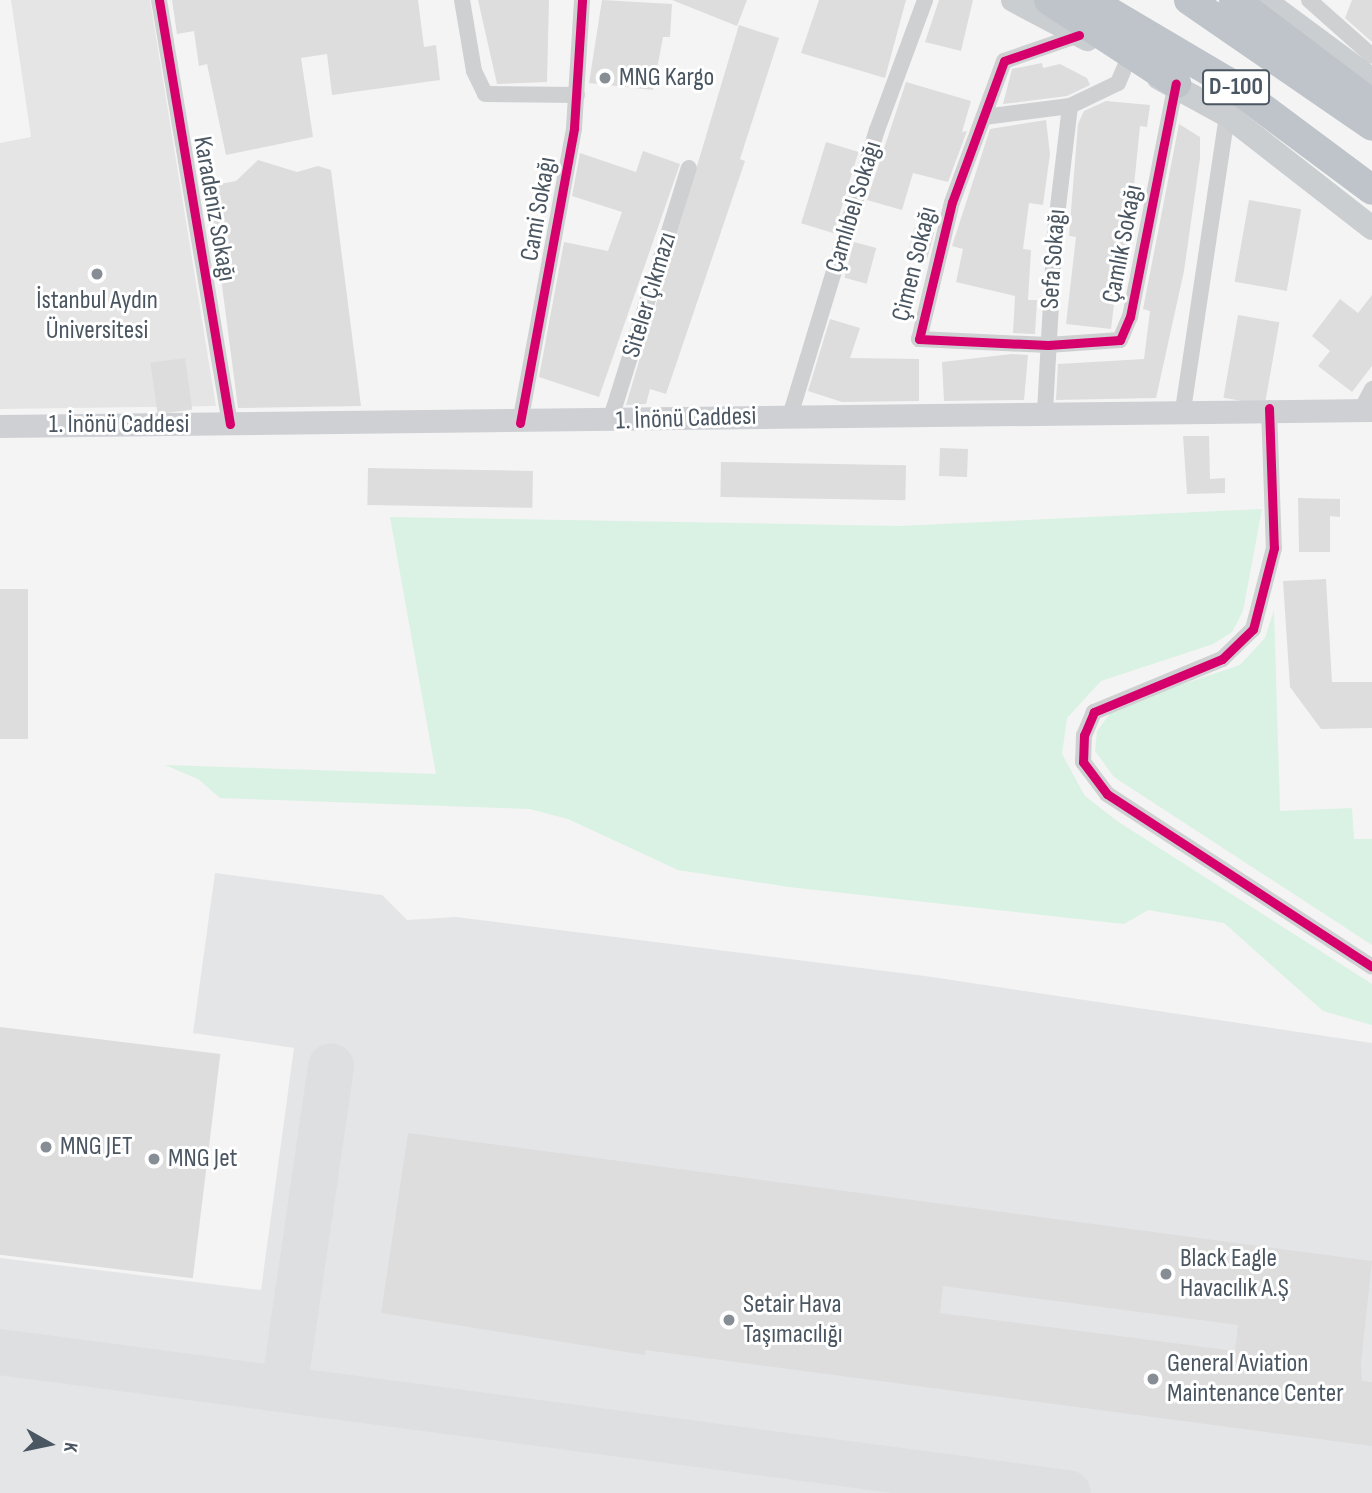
<!DOCTYPE html>
<html>
<head>
<meta charset="utf-8">
<style>
	body { margin:0 }
	#map { position:relative; width:1372px; height:1493px; overflow:hidden; background:#f4f4f4; font-family:"Sofia Sans Condensed",sans-serif }
	div>[style] { position:absolute }
	.education>* { inset:0; background:#e6e5e6 }
	.airport>* { inset:0; background:#e4e5e7 }
	.green>* { inset:0; background:#d9f2e3 }
	.taxiway>* { height:46px; margin:-23px; padding:0 23px; transform-origin:23px; border-radius:23px; background:#dedfe0 }
	.building>* { inset:0; background:#ddddde; transform-origin:0 0 }
	.street>* { height:16px; margin:-8px; padding:0 8px; transform-origin:8px; border-radius:8px; background:#ced0d2 }
	.secondary>* { height:23px; margin:-11.5px; padding:0 11.5px; transform-origin:11.5px; border-radius:11.5px; background:#ced0d4 }
	.primary>* { height:24px; margin:-12px; padding:0 12px; transform-origin:12px; border-radius:12px; background:#caced1 }
	.highway>* { height:30px; margin:-15px; padding:0 15px; transform-origin:15px; border-radius:15px; background:#bec4c9 }
	.cycleway>* { height:9px; margin:-4.5px; padding:0 4.5px; transform-origin:4.5px; border-radius:4.5px; background:#d6006c }
	.dots>* { width:19px; height:19px; translate:-50% -50%; box-sizing:border-box; border:4px solid #fff; border-radius:50% }
	span { translate:-50% -50%; white-space:nowrap; text-align:center; line-height:1.15; -webkit-text-stroke:6px #fff; paint-order:stroke }
	.shield-label span { padding:2px 5px; background:#fff; border:2px solid; border-radius:5px; -webkit-text-stroke-width:0 }
	.shield-label { font-size:24px; color:#4a5661; font-weight:700 }
	.poi-label { font-size:26px; color:#4a5661 }
	.left { translate:0 -50%; text-align:left }
	.street-label { font-size:26px; color:#4a5661 }
	.north { position:absolute; left:14px; top:1409px; width:70px; height:70px; -webkit-text-stroke:5px #fff; paint-order:stroke; rotate:99deg; font-size:19px; font-weight:700; line-height:28px; text-align:center; color:#4a5661 }
	.north::after { content:''; display:block; margin:auto; width:24px; height:32px; background:#4a5661; clip-path:polygon(50% 0,100% 100%,50% 72%,0 100%) }
</style>
</head>
<body>
<div id="map">
	<div class="education">
		<i style="clip-path:polygon(11px 0,150px 0,216px 406px,0 409px,0 143px,31px 137px)"></i>
	</div>
	<div class="airport">
		<i style="clip-path:polygon(215px 873px,382px 895px,407px 920px,456px 917px,925px 976px,1372px 1043px,1372px 1493px,0 1493px,0 1258px,261px 1290px,294px 1048px,193px 1033px)"></i>
	</div>
	<div class="green">
		<i style="clip-path:polygon(1262px 509px,1243px 611px,1232px 632px,1213px 644px,1101px 681px,1067px 718px,1062px 754px,1085px 796px,1117px 821px,1372px 984px,1372px 1025px,1323px 1011px,1224px 923px,1148px 910px,1124px 924px,789px 887px,678px 870px,568px 819px,530px 809px,220px 798px,198px 779px,165px 765px,436px 774px,390px 517px,899px 526px)"></i>
		<i style="clip-path:polygon(1274px 610px,1280px 811px,1352px 808px,1354px 839px,1372px 839px,1372px 945px,1114px 777px,1095px 751px,1097px 731px,1115px 707px,1240px 665px,1265px 638px)"></i>
	</div>
	<div class="taxiway">
		<i style="left:0;top:1352px;width:1077px;rotate:7.52deg"></i>
		<i style="left:284px;top:1389px;width:326px;rotate:-81.7deg"></i>
	</div>
	<div class="building">
		<i style="clip-path:polygon(172px 0,418px 0,424px 47px,436px 45px,440px 80px,332px 95px,327px 54px,301px 58px,313px 137px,226px 155px,207px 64px,199px 66px,194px 31px,177px 34px)"></i>
		<i style="clip-path:polygon(478px 0,549px 0,547px 82px,497px 84px)"></i>
		<i style="clip-path:polygon(602px 0,672px 4px,670px 37px,663px 37px,653px 90px,589px 83px)"></i>
		<i style="clip-path:polygon(672px 0,747px 0,737px 26px)"></i>
		<i style="clip-path:polygon(819px 0,906px 0,885px 78px,801px 53px)"></i>
		<i style="clip-path:polygon(939px 0,973px 0,961px 51px,925px 42px)"></i>
		<i style="clip-path:polygon(1352px 0,1372px 0,1372px 42px,1345px 18px)"></i>
		<i style="clip-path:polygon(739px 25px,779px 38px,740px 159px,745px 161px,666px 394px,650px 389px,646px 404px,626px 405px)"></i>
		<i style="clip-path:polygon(1042px 63px,1043px 68px,1060px 64px,1087px 78px,1090px 85px,1067px 96px,1003px 104px,1012px 69px)"></i>
		<i style="clip-path:polygon(906px 82px,971px 101px,962px 132px,967px 131px,948px 182px,913px 173px,902px 210px,867px 200px)"></i>
		<i style="clip-path:polygon(1106px 101px,1150px 105px,1147px 127px,1140px 126px,1127px 255px,1120px 255px,1111px 329px,1066px 324px,1076px 237px,1069px 236px,1078px 124px,1084px 111px)"></i>
		<i style="clip-path:polygon(1046px 120px,1050px 154px,1043px 205px,1029px 203px,1023px 249px,1031px 250px,1028px 300px,1037px 300px,1035px 334px,1013px 333px,1015px 296px,956px 282px,963px 249px,952px 246px,990px 129px)"></i>
		<i style="clip-path:polygon(1179px 124px,1200px 137px,1200px 159px,1184px 271px,1156px 398px,1056px 400px,1058px 364px,1144px 359px,1150px 311px,1143px 309px)"></i>
		<i style="left:826px;top:142px;width:34px;height:85px;rotate:17deg"></i>
		<i style="clip-path:polygon(643px 151px,680px 164px,599px 397px,539px 377px,564px 242px,608px 251px,622px 212px,572px 196px,580px 153px,636px 172px)"></i>
		<i style="clip-path:polygon(258px 160px,297px 172px,318px 166px,331px 170px,361px 406px,238px 408px,209px 186px,236px 181px)"></i>
		<i style="left:1249px;top:200px;width:53px;height:83px;rotate:10deg"></i>
		<i style="left:915px;top:227px;width:20px;height:27px;rotate:15deg"></i>
		<i style="left:854px;top:242px;width:23px;height:37px;rotate:15deg"></i>
		<i style="clip-path:polygon(1372px 295px,1372px 366px,1352px 392px,1318px 366px,1330px 351px,1312px 336px,1340px 299px,1358px 313px)"></i>
		<i style="left:1238px;top:315px;width:42px;height:84px;rotate:10deg"></i>
		<i style="clip-path:polygon(830px 319px,860px 328px,850px 358px,919px 359px,919px 401px,842px 402px,808px 391px)"></i>
		<i style="clip-path:polygon(1012px 354px,1028px 355px,1024px 400px,944px 401px,942px 362px)"></i>
		<i style="left:185px;top:358px;width:52px;height:35px;rotate:82deg"></i>
		<i style="clip-path:polygon(1183px 436px,1209px 436px,1210px 479px,1225px 478px,1225px 493px,1187px 494px)"></i>
		<i style="left:940px;top:448px;width:28px;height:28px;rotate:2deg"></i>
		<i style="left:721px;top:462px;width:185px;height:35px;rotate:1deg"></i>
		<i style="left:368px;top:468px;width:165px;height:37px;rotate:1deg"></i>
		<i style="clip-path:polygon(1298px 498px,1340px 499px,1340px 517px,1330px 516px,1330px 552px,1299px 552px)"></i>
		<i style="clip-path:polygon(1326px 579px,1332px 682px,1372px 682px,1372px 728px,1321px 729px,1290px 687px,1283px 581px)"></i>
		<i style="left:0;top:589px;width:28px;height:150px"></i>
		<i style="left:0;top:1027px;width:222px;height:226px;rotate:7deg"></i>
		<i style="clip-path:polygon(evenodd,408px 1133px,1372px 1261px,1361px 1364px,1362px 1381px,1372px 1382px,1372px 1446px,645px 1350px,645px 1355px,381px 1313px,408px 1133px,943px 1286px,1238px 1325px,1235px 1351px,940px 1313px,943px 1286px)"></i>
	</div>
	<div class="street">
		<i style="left:159px;top:0;width:430px;rotate:80.5deg"></i>
		<i style="left:462px;top:0;width:72px;rotate:80.4deg"></i>
		<i style="left:474px;top:71px;width:25px;rotate:64deg"></i>
		<i style="left:485px;top:94px;width:92px;rotate:0.6deg"></i>
		<i style="left:1309px;top:0;width:84px;rotate:41.6deg"></i>
		<i style="left:1079px;top:35px;width:79px;rotate:160.9deg"></i>
		<i style="left:1004px;top:61px;width:150px;rotate:110.2deg"></i>
		<i style="left:952px;top:202px;width:141px;rotate:103.5deg"></i>
		<i style="left:919px;top:339px;width:129px;rotate:2.7deg"></i>
		<i style="left:1048px;top:345px;width:72px;rotate:-4deg"></i>
		<i style="left:1120px;top:340px;width:25px;rotate:-67deg"></i>
		<i style="left:1130px;top:317px;width:238px;rotate:-78.9deg"></i>
		<i style="left:984px;top:117px;width:87px;rotate:-7.3deg"></i>
		<i style="left:1070px;top:106px;width:53px;rotate:-25.6deg"></i>
		<i style="left:1118px;top:83px;width:23px;rotate:-67deg"></i>
		<i style="left:1269px;top:408px;width:140px;rotate:88deg"></i>
		<i style="left:1274px;top:548px;width:84px;rotate:104.5deg"></i>
		<i style="left:1253px;top:629px;width:43px;rotate:135.9deg"></i>
		<i style="left:1222px;top:659px;width:139px;rotate:157.5deg"></i>
		<i style="left:1094px;top:712px;width:25px;rotate:113deg"></i>
		<i style="left:1084px;top:735px;width:27px;rotate:92deg"></i>
		<i style="left:1083px;top:762px;width:40px;rotate:53deg"></i>
		<i style="left:1107px;top:794px;width:316px;rotate:33.1deg"></i>
		<i style="left:1183px;top:410px;width:298px;rotate:-81.5deg"></i>
		<i style="left:1361px;top:410px;width:24px;rotate:-62deg"></i>
		<i style="left:1045px;top:411px;width:179px;rotate:-86.8deg"></i>
		<i style="left:1055px;top:232px;width:127px;rotate:-83.2deg"></i>
		<i style="left:790px;top:416px;width:299px;rotate:-73.1deg"></i>
		<i style="left:877px;top:130px;width:139px;rotate:-69.7deg"></i>
		<i style="left:610px;top:421px;width:265px;rotate:-72.7deg"></i>
		<i style="left:520px;top:423px;width:300px;rotate:-79.6deg"></i>
		<i style="left:574px;top:128px;width:128px;rotate:-86.4deg"></i>
	</div>
	<div class="secondary">
		<i style="left:0;top:426px;width:1372px;rotate:-0.67deg"></i>
	</div>
	<div class="primary">
		<i style="left:1013px;top:0;width:84px;rotate:27.8deg"></i>
		<i style="left:1264px;top:0;width:134px;rotate:36.5deg"></i>
		<i style="left:1159px;top:78px;width:77px;rotate:28.6deg"></i>
		<i style="left:1227px;top:115px;width:184px;rotate:37.9deg"></i>
	</div>
	<div class="highway">
		<i style="left:1049px;top:0;width:152px;rotate:33.2deg"></i>
		<i style="left:1089px;top:0;width:159px;rotate:30.6deg"></i>
		<i style="left:1226px;top:81px;width:182px;rotate:36.7deg"></i>
		<i style="left:1189px;top:0;width:222px;rotate:34.5deg"></i>
		<i style="left:1234px;top:0;width:173px;rotate:37deg"></i>
	</div>
	<div class="cycleway">
		<i style="left:159px;top:0;width:430px;rotate:80.5deg"></i>
		<i style="left:1079px;top:35px;width:79px;rotate:160.9deg"></i>
		<i style="left:1004px;top:61px;width:150px;rotate:110.2deg"></i>
		<i style="left:952px;top:202px;width:141px;rotate:103.5deg"></i>
		<i style="left:919px;top:339px;width:129px;rotate:2.7deg"></i>
		<i style="left:1048px;top:345px;width:72px;rotate:-4deg"></i>
		<i style="left:1120px;top:340px;width:25px;rotate:-67deg"></i>
		<i style="left:1130px;top:317px;width:238px;rotate:-78.9deg"></i>
		<i style="left:1269px;top:408px;width:140px;rotate:88deg"></i>
		<i style="left:1274px;top:548px;width:84px;rotate:104.5deg"></i>
		<i style="left:1253px;top:629px;width:43px;rotate:135.9deg"></i>
		<i style="left:1222px;top:659px;width:139px;rotate:157.5deg"></i>
		<i style="left:1094px;top:712px;width:25px;rotate:113deg"></i>
		<i style="left:1084px;top:735px;width:27px;rotate:92deg"></i>
		<i style="left:1083px;top:762px;width:40px;rotate:53deg"></i>
		<i style="left:1107px;top:794px;width:316px;rotate:33.1deg"></i>
		<i style="left:520px;top:423px;width:300px;rotate:-79.6deg"></i>
		<i style="left:574px;top:128px;width:128px;rotate:-86.4deg"></i>
	</div>
	<div class="dots">
		<i style="left:605px;top:78px;background:#868d94"></i>
		<i style="left:97px;top:274px;background:#868d94"></i>
		<i style="left:46px;top:1147px;background:#868d94"></i>
		<i style="left:154px;top:1159px;background:#868d94"></i>
		<i style="left:1166px;top:1274px;background:#868d94"></i>
		<i style="left:729px;top:1320px;background:#868d94"></i>
		<i style="left:1153px;top:1379px;background:#868d94"></i>
	</div>
	<div class="shield-label">
		<span style="left:1236px;top:87px">D-100</span>
	</div>
	<div class="poi-label">
		<span class="left" style="left:619px;top:78px">MNG Kargo</span>
		<span style="left:97px;top:316px">İstanbul Aydın<br>Üniversitesi</span>
		<span class="left" style="left:60px;top:1147px">MNG JET</span>
		<span class="left" style="left:168px;top:1159px">MNG Jet</span>
		<span class="left" style="left:1180px;top:1274px">Black Eagle<br>Havacılık A.Ş</span>
		<span class="left" style="left:743px;top:1320px">Setair Hava<br>Taşımacılığı</span>
		<span class="left" style="left:1167px;top:1379px">General Aviation<br>Maintenance Center</span>
	</div>
	<div class="street-label">
		<span style="left:854px;top:207px;rotate:-73deg">Çamlıbel Sokağı</span>
		<span style="left:214px;top:209px;rotate:80deg">Karadeniz Sokağı</span>
		<span style="left:539px;top:209px;rotate:-80deg">Cami Sokağı</span>
		<span style="left:1123px;top:244px;rotate:-79deg">Çamlık Sokağı</span>
		<span style="left:1054px;top:259px;rotate:-86deg">Sefa Sokağı</span>
		<span style="left:915px;top:264px;rotate:-76deg">Çimen Sokağı</span>
		<span style="left:650px;top:295px;rotate:-73deg">Siteler Çıkmazı</span>
		<span style="left:686px;top:419px;rotate:-2deg">1. İnönü Caddesi</span>
		<span style="left:119px;top:425px">1. İnönü Caddesi</span>
	</div>
	<div class="north">K</div>
</div>
</body>
</html>
